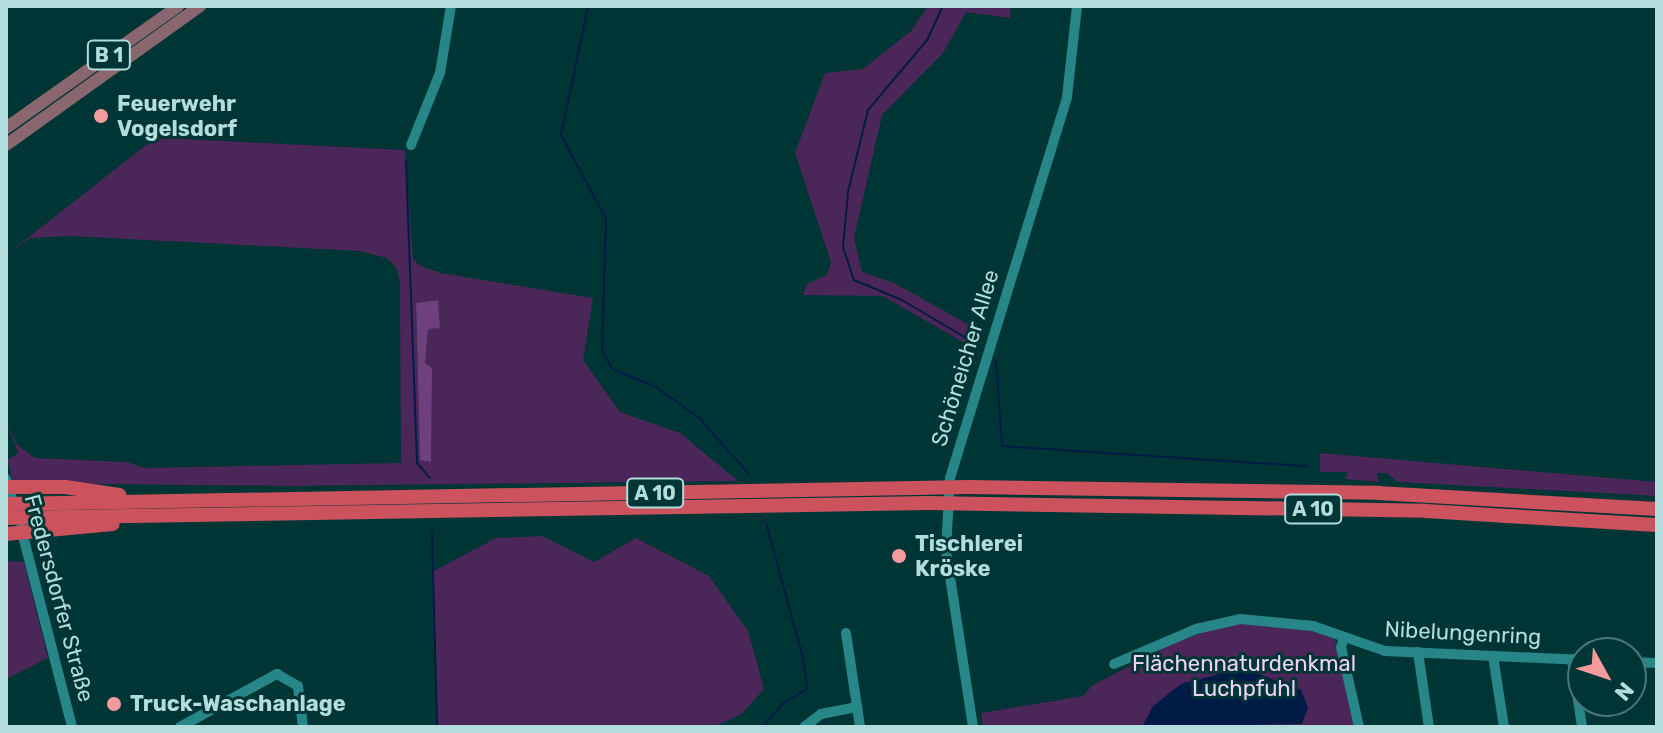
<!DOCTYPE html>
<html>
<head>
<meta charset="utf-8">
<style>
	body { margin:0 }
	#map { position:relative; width:1663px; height:733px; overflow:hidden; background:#003536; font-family:Rubik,sans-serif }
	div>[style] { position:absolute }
	.green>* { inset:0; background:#4b2658 }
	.forest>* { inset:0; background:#6e407d }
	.water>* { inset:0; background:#001c46 }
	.stream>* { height:2px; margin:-1px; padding:0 1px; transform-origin:1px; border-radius:1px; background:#001c46 }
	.minor>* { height:10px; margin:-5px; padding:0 5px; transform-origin:5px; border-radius:5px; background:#278688 }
	.major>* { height:12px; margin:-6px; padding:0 6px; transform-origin:6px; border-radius:6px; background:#8a676f }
	.highway>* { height:14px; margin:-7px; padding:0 7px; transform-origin:7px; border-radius:7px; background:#cc525e }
	.dots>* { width:22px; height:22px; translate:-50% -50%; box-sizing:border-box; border:4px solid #003536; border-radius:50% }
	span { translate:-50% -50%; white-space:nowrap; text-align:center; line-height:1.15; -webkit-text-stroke:6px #003536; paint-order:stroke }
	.shield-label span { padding:2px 6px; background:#003536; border:2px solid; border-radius:6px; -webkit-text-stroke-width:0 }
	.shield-label { font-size:20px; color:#b3dcdc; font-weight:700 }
	.poi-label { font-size:22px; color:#b3dcdc; font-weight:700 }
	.left { translate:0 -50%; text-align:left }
	.street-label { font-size:22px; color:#b3dcdc }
	.park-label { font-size:22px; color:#ecd2f6 }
	.frame { position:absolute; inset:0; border:8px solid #b3dcdc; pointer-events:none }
	.north { position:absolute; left:1567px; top:637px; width:80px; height:80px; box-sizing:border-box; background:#003536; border:2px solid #487878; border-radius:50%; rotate:130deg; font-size:22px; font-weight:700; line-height:32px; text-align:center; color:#b3dcdc }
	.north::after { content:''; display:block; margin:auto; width:28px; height:36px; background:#f59b9e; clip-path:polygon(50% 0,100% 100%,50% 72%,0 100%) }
</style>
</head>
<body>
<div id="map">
	<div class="green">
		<i style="clip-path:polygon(928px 6px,1010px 6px,1010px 18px,966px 12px,943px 53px,882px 115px,854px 238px,862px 272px,894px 283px,982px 332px,975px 349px,883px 296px,803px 295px,807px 284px,827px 275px,831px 262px,795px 153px,825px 73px,863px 69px,911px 31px)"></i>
		<i style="clip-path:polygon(evenodd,163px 138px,405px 150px,413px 259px,419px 265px,440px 273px,593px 298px,583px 360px,620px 412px,680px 433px,738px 481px,289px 486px,13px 483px,8px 460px,18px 453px,6px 419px,17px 445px,35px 458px,127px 462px,144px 468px,401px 463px,400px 284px,397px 269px,387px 258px,359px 251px,70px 236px,30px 238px,6px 255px,146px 145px,163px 138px,438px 300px,428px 329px,425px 363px,432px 369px,420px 459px,416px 303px,438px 300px)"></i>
		<i style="clip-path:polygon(1320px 453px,1657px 482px,1657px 496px,1397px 482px,1387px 473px,1377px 473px,1379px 482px,1345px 479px,1348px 472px,1320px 472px)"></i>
		<i style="clip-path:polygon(542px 536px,594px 562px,636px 538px,709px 576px,748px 631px,764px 689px,742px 714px,713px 727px,438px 727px,432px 572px,496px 538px)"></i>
		<i style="clip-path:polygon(6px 561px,24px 562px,48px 658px,6px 679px)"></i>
		<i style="clip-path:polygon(1248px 623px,1327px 633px,1335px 640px,1354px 727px,983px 727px,981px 713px,1083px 696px,1093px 685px,1168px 646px,1223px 625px)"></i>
	</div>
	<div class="forest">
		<i style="clip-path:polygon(438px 300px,440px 328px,428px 329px,425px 363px,432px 368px,431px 462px,420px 460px,416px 303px)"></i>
	</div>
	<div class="water">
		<i style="clip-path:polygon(1243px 668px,1301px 690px,1308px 707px,1302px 724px,1142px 727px,1153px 706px,1181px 684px)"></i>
	</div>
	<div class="stream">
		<i style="left:588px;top:6px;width:132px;rotate:101.8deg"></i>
		<i style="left:561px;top:135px;width:95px;rotate:61.8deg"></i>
		<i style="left:606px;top:219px;width:131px;rotate:91.7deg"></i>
		<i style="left:602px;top:350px;width:21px;rotate:62deg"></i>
		<i style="left:612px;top:369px;width:48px;rotate:22.2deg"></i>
		<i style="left:656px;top:387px;width:53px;rotate:35.8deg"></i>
		<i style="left:699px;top:418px;width:75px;rotate:48.2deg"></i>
		<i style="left:943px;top:6px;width:38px;rotate:115deg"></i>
		<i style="left:927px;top:40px;width:92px;rotate:130.1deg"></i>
		<i style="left:868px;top:110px;width:84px;rotate:103.7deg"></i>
		<i style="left:848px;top:192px;width:55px;rotate:95.2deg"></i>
		<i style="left:843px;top:247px;width:35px;rotate:72deg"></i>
		<i style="left:854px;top:280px;width:52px;rotate:22.6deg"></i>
		<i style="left:902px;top:300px;width:86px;rotate:30.7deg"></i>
		<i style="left:406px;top:161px;width:302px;rotate:87.9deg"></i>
		<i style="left:417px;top:463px;width:20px;rotate:49deg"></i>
		<i style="left:996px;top:360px;width:86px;rotate:86deg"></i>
		<i style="left:1002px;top:446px;width:306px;rotate:3.8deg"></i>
		<i style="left:432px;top:533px;width:194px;rotate:88.5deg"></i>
		<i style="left:763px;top:727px;width:30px;rotate:-50deg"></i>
		<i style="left:782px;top:704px;width:29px;rotate:-31deg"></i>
		<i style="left:807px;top:689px;width:31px;rotate:-97deg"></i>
		<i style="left:803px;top:658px;width:140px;rotate:-105.3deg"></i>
	</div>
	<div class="minor">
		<i style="left:411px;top:145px;width:78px;rotate:-68.1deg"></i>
		<i style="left:440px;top:73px;width:68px;rotate:-80.7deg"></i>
		<i style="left:6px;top:479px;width:31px;rotate:73deg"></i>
		<i style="left:21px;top:528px;width:205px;rotate:75.6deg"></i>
		<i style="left:846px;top:633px;width:95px;rotate:81.5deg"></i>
		<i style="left:1344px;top:638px;width:9px;rotate:108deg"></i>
		<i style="left:1341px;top:647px;width:82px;rotate:77.3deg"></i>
		<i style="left:1418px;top:652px;width:76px;rotate:81.7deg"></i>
		<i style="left:1493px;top:656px;width:72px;rotate:81.2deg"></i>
		<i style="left:1572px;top:659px;width:69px;rotate:81.6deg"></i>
		<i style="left:1631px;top:662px;width:26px;rotate:2deg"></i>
		<i style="left:1114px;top:664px;width:89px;rotate:-23.1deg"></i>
		<i style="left:1196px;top:629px;width:45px;rotate:-12.8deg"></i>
		<i style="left:1240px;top:619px;width:73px;rotate:5.5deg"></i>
		<i style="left:1313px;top:626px;width:76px;rotate:19.1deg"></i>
		<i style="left:1385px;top:651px;width:198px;rotate:2.6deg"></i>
		<i style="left:180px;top:727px;width:111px;rotate:-28.7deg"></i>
		<i style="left:277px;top:674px;width:24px;rotate:30deg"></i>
		<i style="left:298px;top:686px;width:41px;rotate:83deg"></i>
		<i style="left:804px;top:727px;width:21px;rotate:-37deg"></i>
		<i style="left:821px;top:714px;width:37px;rotate:-11deg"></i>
		<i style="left:973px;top:727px;width:178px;rotate:-98.7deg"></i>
		<i style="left:946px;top:551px;width:73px;rotate:-86.9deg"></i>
		<i style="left:950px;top:478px;width:399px;rotate:-72.9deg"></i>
		<i style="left:1067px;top:97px;width:92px;rotate:-83.7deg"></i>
	</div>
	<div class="major">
		<i style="left:6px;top:128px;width:211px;rotate:-35.3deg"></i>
		<i style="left:6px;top:145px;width:239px;rotate:-35.6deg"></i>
	</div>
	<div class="highway">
		<i style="left:6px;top:487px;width:59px"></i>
		<i style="left:65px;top:487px;width:55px;rotate:8.4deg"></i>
		<i style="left:6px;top:504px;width:963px;rotate:-1.01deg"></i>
		<i style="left:969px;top:487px;width:409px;rotate:0.8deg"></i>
		<i style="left:1378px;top:493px;width:279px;rotate:3.3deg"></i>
		<i style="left:6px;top:518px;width:922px;rotate:-0.93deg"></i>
		<i style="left:928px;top:503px;width:498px;rotate:0.9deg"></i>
		<i style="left:1426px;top:511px;width:231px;rotate:3.5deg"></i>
		<i style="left:6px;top:534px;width:107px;rotate:-5.3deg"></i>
	</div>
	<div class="dots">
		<i style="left:101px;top:116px;background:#f59b9e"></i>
		<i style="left:899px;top:556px;background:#f59b9e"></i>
		<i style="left:114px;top:704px;background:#f59b9e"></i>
	</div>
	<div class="shield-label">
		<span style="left:109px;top:55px">B 1</span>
		<span style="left:655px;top:493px">A 10</span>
		<span style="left:1313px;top:509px">A 10</span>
	</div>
	<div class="poi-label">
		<span class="left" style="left:117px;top:116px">Feuerwehr<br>Vogelsdorf</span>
		<span class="left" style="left:915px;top:556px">Tischlerei<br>Kröske</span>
		<span class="left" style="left:130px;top:704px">Truck-Waschanlage</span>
	</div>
	<div class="street-label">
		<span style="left:965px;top:358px;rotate:-73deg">Schöneicher Allee</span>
		<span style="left:59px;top:598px;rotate:75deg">Fredersdorfer Straße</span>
		<span style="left:1463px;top:633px;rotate:3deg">Nibelungenring</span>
	</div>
	<div class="park-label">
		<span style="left:1244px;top:676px">Flächennaturdenkmal<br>Luchpfuhl</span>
	</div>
	<div class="frame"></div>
	<div class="north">N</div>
</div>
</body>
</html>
